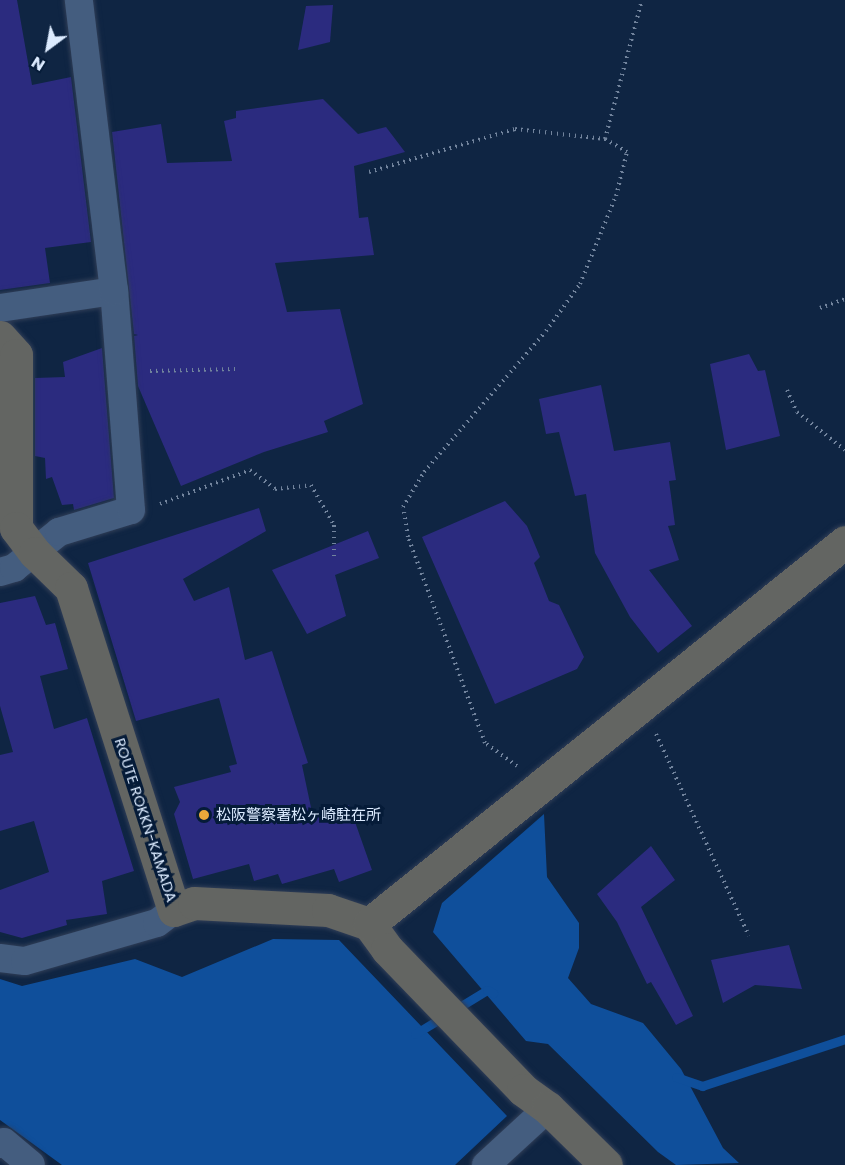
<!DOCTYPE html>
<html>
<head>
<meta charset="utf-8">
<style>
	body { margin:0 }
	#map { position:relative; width:845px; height:1165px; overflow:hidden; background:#0f2543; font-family:Poppins,"Noto Sans JP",sans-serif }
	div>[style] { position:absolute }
	.water>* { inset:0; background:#0f4f9b }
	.stream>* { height:9px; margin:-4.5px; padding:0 4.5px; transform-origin:4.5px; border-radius:4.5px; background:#0f4f9b }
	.building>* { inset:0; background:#2b2b7f }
	.path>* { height:4px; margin-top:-2px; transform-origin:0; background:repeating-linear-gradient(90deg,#72849d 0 1.5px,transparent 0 6px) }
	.roads { filter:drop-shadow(0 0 2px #303e57) drop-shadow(0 0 2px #303e57) }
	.street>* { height:28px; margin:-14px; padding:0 14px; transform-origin:14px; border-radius:14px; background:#445d7f }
	.secondary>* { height:33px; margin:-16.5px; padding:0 16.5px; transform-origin:16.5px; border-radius:16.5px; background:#636562 }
	.dots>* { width:16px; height:16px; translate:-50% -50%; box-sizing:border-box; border:3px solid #051b38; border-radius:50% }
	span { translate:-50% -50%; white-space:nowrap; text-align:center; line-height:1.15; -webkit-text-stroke:6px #051b38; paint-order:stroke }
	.poi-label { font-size:15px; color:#dcebff }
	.left { translate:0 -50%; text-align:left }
	.street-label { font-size:15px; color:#dcebff }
	.north { position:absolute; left:18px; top:18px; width:60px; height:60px; -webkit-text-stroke:4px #051b38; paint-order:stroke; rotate:212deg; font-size:16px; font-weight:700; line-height:24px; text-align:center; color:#dcebff }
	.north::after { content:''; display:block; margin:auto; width:21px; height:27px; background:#dcebff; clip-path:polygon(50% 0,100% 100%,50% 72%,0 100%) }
</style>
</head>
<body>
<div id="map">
	<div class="water">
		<i style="clip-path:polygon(544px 814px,547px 877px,579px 923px,579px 948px,568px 978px,591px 1004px,643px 1023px,681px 1069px,723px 1148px,739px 1163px,676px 1165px,658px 1152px,548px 1044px,526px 1041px,433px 932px,442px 903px)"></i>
		<i style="clip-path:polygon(273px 939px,339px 940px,507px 1116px,455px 1165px,62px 1165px,0 1120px,0 979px,22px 986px,135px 959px,182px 977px)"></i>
	</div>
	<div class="stream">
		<i style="left:415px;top:1034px;width:84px;rotate:-31.4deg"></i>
		<i style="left:487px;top:990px;width:7px;rotate:27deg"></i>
		<i style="left:676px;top:1077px;width:28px;rotate:19deg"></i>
		<i style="left:702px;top:1086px;width:151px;rotate:-18.2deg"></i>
	</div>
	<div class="building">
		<i style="clip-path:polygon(0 0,17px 0,32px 85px,71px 77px,91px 242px,45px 248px,50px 283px,0 290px)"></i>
		<i style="clip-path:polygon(333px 5px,330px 42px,298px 50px,306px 6px)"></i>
		<i style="clip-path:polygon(323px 99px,358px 134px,386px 127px,405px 152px,354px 166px,359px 218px,368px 217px,374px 255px,275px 263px,287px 312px,340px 309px,363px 404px,324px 421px,328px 432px,264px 452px,181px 486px,138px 386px,134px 336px,138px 335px,134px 334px,112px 132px,161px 124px,167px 163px,232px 161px,224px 121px,236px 118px,236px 111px)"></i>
		<i style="clip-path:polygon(102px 348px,114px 498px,74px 510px,73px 504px,62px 505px,52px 477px,46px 479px,45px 458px,35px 456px,35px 378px,65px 377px,63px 362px)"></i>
		<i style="clip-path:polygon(749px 354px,758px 371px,765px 370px,780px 436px,726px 450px,710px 364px)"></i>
		<i style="clip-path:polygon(601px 385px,614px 451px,670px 442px,676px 480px,669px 481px,675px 525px,668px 526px,679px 560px,649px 570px,692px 626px,658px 653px,630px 617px,595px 553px,586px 494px,575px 496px,559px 432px,546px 434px,539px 399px)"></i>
		<i style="clip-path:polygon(505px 501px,527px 526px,540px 557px,534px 563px,549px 601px,559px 605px,584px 657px,577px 669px,495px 704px,422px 537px)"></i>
		<i style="clip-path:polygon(259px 508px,266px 531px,183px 579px,194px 601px,229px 587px,245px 660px,272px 651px,308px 763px,302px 765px,313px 817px,349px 805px,372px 870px,339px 882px,334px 869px,282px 884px,278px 874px,254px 881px,249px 864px,193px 879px,174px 814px,180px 802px,174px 787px,231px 772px,229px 766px,237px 764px,219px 698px,136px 721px,88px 563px)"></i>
		<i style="clip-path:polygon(368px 531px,379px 558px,335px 575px,346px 616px,307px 634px,272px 570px)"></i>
		<i style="clip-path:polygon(35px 596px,46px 625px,55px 623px,68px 669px,40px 676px,54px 729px,87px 718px,134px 871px,102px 881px,107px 914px,66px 920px,67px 925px,22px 938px,0 932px,0 890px,49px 872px,34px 821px,0 831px,0 755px,13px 752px,0 706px,0 603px)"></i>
		<i style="clip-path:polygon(651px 846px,675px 880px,641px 907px,693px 1016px,676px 1025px,651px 982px,647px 984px,617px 922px,597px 894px)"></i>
		<i style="clip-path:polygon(789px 945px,802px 989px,755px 985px,723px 1003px,711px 960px)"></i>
	</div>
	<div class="path">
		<i style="left:369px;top:172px;width:152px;rotate:-16.4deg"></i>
		<i style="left:515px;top:129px;width:91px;rotate:6.3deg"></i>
		<i style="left:820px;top:308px;width:27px;rotate:-20deg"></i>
		<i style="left:150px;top:371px;width:85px;rotate:-1.3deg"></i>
		<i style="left:787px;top:390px;width:24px;rotate:66deg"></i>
		<i style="left:797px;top:412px;width:61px;rotate:38.4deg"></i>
		<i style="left:160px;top:504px;width:96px;rotate:-20.7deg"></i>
		<i style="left:250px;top:470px;width:31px;rotate:37deg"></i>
		<i style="left:275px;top:489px;width:36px;rotate:-6deg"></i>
		<i style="left:311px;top:485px;width:46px;rotate:60.1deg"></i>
		<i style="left:334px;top:525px;width:34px;rotate:90deg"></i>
		<i style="left:656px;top:734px;width:222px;rotate:65.3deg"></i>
		<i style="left:517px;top:766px;width:39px;rotate:-144deg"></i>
		<i style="left:485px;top:743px;width:220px;rotate:-110.5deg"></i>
		<i style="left:408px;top:537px;width:30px;rotate:-99deg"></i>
		<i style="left:403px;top:507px;width:41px;rotate:-59deg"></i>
		<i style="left:424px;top:472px;width:186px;rotate:-49.1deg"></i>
		<i style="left:546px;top:331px;width:58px;rotate:-54.1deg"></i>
		<i style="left:580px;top:284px;width:95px;rotate:-67.8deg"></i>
		<i style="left:616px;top:196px;width:45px;rotate:-76deg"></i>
		<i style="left:627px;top:152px;width:26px;rotate:-149deg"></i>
		<i style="left:605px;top:139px;width:144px;rotate:-75.1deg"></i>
	</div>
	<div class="roads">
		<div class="street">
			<i style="left:0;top:308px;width:115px;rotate:-8.5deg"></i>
			<i style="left:0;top:572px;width:15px;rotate:-16deg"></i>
			<i style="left:14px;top:568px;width:58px;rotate:-38.7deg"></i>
			<i style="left:59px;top:532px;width:75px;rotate:-17deg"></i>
			<i style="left:131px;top:510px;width:220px;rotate:-94.4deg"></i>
			<i style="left:114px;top:291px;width:293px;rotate:-96.9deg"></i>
			<i style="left:0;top:958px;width:25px;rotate:7deg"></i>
			<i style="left:25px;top:961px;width:137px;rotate:-16.1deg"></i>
			<i style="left:157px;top:923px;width:21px;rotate:-37deg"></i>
			<i style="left:0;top:1144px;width:4px;rotate:-27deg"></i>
			<i style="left:4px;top:1142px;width:35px;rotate:40deg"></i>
			<i style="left:486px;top:1165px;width:84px;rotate:-42.6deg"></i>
		</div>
		<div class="secondary">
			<i style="left:0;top:337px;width:24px;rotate:48deg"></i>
			<i style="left:16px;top:355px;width:173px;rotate:90deg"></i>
			<i style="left:16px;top:528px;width:31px;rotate:53deg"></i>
			<i style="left:35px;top:553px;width:50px;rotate:44.2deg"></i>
			<i style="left:71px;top:588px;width:338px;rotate:72.3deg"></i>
			<i style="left:174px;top:910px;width:21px;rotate:-19deg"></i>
			<i style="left:194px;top:903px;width:134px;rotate:3deg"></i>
			<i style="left:328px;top:910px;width:43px;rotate:18.9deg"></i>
			<i style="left:369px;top:924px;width:31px;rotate:54deg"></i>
			<i style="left:387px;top:949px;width:196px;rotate:46deg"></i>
			<i style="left:523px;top:1090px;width:31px;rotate:36deg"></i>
			<i style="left:548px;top:1108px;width:81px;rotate:44.5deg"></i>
			<i style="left:369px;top:924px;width:610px;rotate:-38.75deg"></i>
		</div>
	</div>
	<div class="dots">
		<i style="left:204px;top:815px;background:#eba93a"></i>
	</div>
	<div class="poi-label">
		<span class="left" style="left:216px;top:815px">松阪警察署松ヶ崎駐在所</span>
	</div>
	<div class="street-label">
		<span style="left:146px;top:820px;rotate:72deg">ROUTE ROKKN-KAMADA</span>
	</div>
	<div class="north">N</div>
</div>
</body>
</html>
